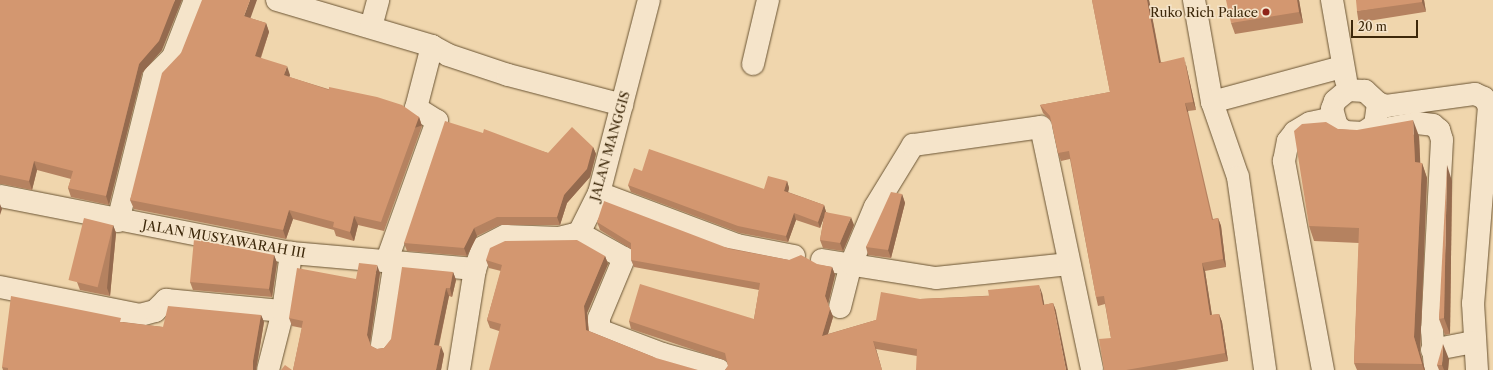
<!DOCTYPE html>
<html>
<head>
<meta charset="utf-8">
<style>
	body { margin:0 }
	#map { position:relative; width:1493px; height:370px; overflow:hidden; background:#f0d6ad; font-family:"Libre Caslon Text",serif }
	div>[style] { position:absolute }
	.roads { filter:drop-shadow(0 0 1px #6a5433) drop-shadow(0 0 1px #6a5433) }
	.minor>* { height:22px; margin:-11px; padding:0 11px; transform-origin:11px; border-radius:11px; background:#f5e4ca }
	.wall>* { inset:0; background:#b58260; transform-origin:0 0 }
	.shaded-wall>* { inset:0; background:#946a4e; transform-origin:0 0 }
	.building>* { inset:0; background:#d39770; transform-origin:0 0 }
	.dots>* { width:11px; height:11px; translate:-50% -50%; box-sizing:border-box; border:2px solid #f5e4ca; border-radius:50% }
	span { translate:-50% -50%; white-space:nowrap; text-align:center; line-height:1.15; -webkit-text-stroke:3px #f5e4ca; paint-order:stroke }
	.poi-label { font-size:13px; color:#3d280a }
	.right { translate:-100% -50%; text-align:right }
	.street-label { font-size:13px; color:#3d280a }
	.scale { position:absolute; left:1351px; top:20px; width:67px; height:18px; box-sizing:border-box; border:2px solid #3d280a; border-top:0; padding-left:5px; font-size:12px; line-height:14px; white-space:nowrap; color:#3d280a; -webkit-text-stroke:3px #f5e4ca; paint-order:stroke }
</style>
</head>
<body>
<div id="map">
	<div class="roads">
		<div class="minor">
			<i style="left:277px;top:0;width:162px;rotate:16.5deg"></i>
			<i style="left:432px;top:46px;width:18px;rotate:29deg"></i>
			<i style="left:448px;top:55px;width:63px;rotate:18.4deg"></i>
			<i style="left:508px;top:75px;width:118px;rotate:14.7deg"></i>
			<i style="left:1194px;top:0;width:104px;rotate:80deg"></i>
			<i style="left:1212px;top:102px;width:79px;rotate:70.9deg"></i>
			<i style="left:1238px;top:177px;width:195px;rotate:82deg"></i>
			<i style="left:1332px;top:0;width:81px;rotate:80.1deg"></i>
			<i style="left:371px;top:27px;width:28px;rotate:-75deg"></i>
			<i style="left:753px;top:64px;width:66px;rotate:-76.8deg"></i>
			<i style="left:1212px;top:102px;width:135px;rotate:-15.1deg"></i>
			<i style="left:1378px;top:103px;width:9px;rotate:21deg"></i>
			<i style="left:1386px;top:106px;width:90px;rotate:-7.7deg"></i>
			<i style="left:1475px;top:94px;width:10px;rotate:24deg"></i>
			<i style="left:1484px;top:98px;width:9px;rotate:58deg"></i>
			<i style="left:1489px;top:106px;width:198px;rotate:94.6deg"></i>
			<i style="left:1473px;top:303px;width:67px;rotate:86.6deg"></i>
			<i style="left:1363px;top:133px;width:14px;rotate:-34deg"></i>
			<i style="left:1375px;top:125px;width:22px;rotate:-82deg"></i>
			<i style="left:1378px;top:103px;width:18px;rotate:-137deg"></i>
			<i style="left:1365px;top:91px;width:17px;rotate:-177deg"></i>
			<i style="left:1348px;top:90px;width:17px;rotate:140deg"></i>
			<i style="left:1335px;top:101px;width:9px;rotate:111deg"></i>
			<i style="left:1332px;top:109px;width:18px;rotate:74deg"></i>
			<i style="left:1337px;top:126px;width:10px;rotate:37deg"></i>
			<i style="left:1345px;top:132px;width:18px;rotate:3deg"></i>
			<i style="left:1363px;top:133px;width:55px;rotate:-10.5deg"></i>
			<i style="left:1417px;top:123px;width:16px;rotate:7deg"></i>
			<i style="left:1433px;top:125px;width:8px;rotate:40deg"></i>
			<i style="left:1439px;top:130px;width:10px;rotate:73deg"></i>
			<i style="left:1442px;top:140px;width:190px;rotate:93deg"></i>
			<i style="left:1432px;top:330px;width:40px;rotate:85.7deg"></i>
			<i style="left:599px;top:193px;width:147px;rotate:20.6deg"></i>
			<i style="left:737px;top:245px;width:58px;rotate:10.9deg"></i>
			<i style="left:0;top:196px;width:297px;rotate:11.1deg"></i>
			<i style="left:291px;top:253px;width:185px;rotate:5deg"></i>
			<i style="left:118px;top:221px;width:149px;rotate:-76.1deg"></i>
			<i style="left:154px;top:76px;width:27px;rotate:-45deg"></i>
			<i style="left:173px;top:57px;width:61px;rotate:-68.9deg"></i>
			<i style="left:579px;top:233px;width:51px;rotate:29.1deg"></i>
			<i style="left:624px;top:258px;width:65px;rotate:112.6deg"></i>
			<i style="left:599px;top:318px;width:12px;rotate:90deg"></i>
			<i style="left:599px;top:330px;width:68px;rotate:20.6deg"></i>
			<i style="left:663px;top:354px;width:58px;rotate:15.9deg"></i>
			<i style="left:387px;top:260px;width:148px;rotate:-70.2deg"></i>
			<i style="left:437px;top:121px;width:25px;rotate:-148deg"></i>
			<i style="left:416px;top:108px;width:64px;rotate:-75.5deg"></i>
			<i style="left:822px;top:260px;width:115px;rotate:9deg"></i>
			<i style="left:936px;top:278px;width:134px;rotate:-6deg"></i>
			<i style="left:0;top:287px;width:143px;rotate:11.3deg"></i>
			<i style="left:140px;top:315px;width:16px;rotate:-15deg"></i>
			<i style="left:155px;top:311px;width:16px;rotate:-45deg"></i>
			<i style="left:166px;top:300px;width:118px;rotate:5.4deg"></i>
			<i style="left:840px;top:307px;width:44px;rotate:-75.7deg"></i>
			<i style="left:851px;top:264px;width:62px;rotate:-67.2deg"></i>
			<i style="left:875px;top:207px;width:73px;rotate:-58.5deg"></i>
			<i style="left:913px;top:145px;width:129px;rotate:-8deg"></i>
			<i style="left:1041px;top:127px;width:248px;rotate:78.1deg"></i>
			<i style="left:382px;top:345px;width:85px;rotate:-81.2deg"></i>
			<i style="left:1432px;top:350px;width:42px;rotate:-11deg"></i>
			<i style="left:268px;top:370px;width:61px;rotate:-75.7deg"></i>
			<i style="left:283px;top:311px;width:59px;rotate:-82.1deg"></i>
			<i style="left:459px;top:370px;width:102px;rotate:-81deg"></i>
			<i style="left:475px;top:269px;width:23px;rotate:-70deg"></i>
			<i style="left:483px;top:247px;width:25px;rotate:-27deg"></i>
			<i style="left:505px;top:236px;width:54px;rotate:2.1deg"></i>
			<i style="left:559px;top:238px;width:21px;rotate:-14deg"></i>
			<i style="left:579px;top:233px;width:45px;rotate:-63.4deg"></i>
			<i style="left:599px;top:193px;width:199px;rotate:-75.5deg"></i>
			<i style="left:1323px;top:370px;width:213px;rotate:-100.6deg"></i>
			<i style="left:1284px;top:161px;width:20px;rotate:-79deg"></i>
			<i style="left:1288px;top:141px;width:11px;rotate:-52deg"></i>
			<i style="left:1295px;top:132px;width:17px;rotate:-31deg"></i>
			<i style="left:1310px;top:123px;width:24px;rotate:-12deg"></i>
		</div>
	</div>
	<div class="wall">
		<i style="clip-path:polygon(0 0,162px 50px,142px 73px,109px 205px,71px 197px,68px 188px,71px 179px,37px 170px,32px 190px,2px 184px,0 184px)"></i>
		<i style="clip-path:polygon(1092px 0,1149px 0,1161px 62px,1186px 65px,1196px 110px,1188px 111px,1213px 219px,1218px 218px,1221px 226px,1226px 267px,1205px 271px,1212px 315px,1219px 314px,1222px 322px,1228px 361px,1176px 370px,1104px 370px,1111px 338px,1105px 304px,1098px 306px,1096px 297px,1070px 159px,1061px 161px,1058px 153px,1052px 122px,1043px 113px,1040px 105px,1110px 92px)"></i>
		<i style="clip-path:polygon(1299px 0,1303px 23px,1235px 34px,1231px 23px)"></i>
		<i style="left:1424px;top:0;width:12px;height:68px;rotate:81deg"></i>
		<i style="clip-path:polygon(250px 18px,266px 23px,269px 32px,261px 58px,290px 75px,289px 77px,419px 117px,422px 126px,384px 231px,358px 225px,354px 241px,336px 236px,334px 230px,293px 219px,286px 239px,134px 209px,130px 200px,181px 53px)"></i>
		<i style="clip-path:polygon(1338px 129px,1419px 136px,1420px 163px,1422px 163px,1427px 178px,1420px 352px,1425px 370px,1357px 370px,1354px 363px,1359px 243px,1314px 241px,1309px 226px)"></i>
		<i style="clip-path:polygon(483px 133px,548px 153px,593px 147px,596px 154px,590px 177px,567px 203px,560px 225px,500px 225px,477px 236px,467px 256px,407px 251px,404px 243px)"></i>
		<i style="clip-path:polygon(787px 181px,789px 188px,788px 192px,824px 205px,826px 212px,854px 225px,843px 251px,823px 248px,820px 240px,824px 217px,820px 228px,796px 220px,788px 242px,740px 233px,631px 192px,628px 185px,764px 189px)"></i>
		<i style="clip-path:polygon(1452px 181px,1450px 334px,1445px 335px,1439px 319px)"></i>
		<i style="clip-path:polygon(902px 194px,905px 203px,891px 258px,868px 255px,866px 247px)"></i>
		<i style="clip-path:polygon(597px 222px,789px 260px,832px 267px,835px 275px,828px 304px,833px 317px,828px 334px,876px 320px,920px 299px,1042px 293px,1044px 305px,1053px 303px,1056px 311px,917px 356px,876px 349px,882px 370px,725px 370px,728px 366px,727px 361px,631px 329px,629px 321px,754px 319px,759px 290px,634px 267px,631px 260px,631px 249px,600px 230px)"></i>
		<i style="clip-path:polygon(113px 225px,116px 233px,110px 296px,80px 290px,77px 282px)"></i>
		<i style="clip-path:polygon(274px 255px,277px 263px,272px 297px,193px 290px,190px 282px)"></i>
		<i style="clip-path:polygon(605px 256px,608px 264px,587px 313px,589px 331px,656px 358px,499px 331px,490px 328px,487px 320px,501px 271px,489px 268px,486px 260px)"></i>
		<i style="clip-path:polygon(453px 272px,456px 280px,452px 297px,449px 296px,439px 346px,444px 354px,441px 370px,293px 370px,302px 328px,292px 326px,289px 318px,356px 279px,380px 273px,370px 343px,371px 346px,377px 349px,384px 348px)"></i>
		<i style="clip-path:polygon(261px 315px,264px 322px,256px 370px,3px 370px,2px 367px,123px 322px,163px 327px)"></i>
		<i style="clip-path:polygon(1449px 359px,1448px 370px,1439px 370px,1437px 365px)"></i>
	</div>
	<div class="shaded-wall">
		<i style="clip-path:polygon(175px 0,182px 0,162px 50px,142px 73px,109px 205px,106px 196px,139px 64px)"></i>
		<i style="clip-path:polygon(250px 0,257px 0,248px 25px,244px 16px)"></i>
		<i style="clip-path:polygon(1147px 0,1149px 0,1162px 71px,1159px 63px)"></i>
		<i style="clip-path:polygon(1297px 0,1299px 0,1303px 23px,1299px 12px)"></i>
		<i style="clip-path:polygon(1422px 0,1424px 0,1426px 12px,1422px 2px)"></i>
		<i style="clip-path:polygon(266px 23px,269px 32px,258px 65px,255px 56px)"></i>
		<i style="clip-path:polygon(1184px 57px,1186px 65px,1196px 110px,1193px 102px)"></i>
		<i style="clip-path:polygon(287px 66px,290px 75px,287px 84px,284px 75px)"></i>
		<i style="left:1185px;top:103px;width:9px;height:120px;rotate:69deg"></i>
		<i style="left:419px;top:117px;width:9px;height:112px;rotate:72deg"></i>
		<i style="clip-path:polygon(1413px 120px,1419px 136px,1421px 178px,1415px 162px)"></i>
		<i style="clip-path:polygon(593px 147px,596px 154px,590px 177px,567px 203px,560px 225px,557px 217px,564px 195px)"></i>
		<i style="clip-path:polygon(34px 161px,37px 170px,32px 190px,29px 181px)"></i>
		<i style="clip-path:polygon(1422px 163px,1427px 178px,1420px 352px,1425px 370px,1424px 370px,1422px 364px,1414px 337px)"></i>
		<i style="clip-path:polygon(1447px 165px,1452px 181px,1450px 334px,1444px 318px)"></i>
		<i style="clip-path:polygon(787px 181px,789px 188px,787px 197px,784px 191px)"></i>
		<i style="clip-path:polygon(902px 194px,905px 203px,891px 258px,888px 250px)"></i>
		<i style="clip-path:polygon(0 204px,2px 209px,0 215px)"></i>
		<i style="clip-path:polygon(824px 205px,826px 212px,820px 228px,818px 222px)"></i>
		<i style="clip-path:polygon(289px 210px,293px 219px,286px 239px,283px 230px)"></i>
		<i style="clip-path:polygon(794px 213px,796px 220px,788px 242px,786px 236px)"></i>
		<i style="clip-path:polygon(354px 216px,358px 225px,354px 241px,350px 232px)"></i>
		<i style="clip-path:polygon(851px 217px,854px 225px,843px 251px,840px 243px)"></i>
		<i style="clip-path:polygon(1218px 218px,1221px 226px,1226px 267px,1223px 259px)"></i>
		<i style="clip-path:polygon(113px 225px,116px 233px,110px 296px,107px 288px)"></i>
		<i style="clip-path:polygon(474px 228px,477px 236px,467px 256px,464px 248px)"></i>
		<i style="clip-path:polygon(274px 255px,277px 263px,272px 297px,269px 289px)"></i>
		<i style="clip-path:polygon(605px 256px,608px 264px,587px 313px,589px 337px,586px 330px,584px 306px)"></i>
		<i style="clip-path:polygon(1202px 263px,1205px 271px,1213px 323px,1210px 315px)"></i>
		<i style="clip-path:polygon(377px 265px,380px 273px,370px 343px,367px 335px)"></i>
		<i style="clip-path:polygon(832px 267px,835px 275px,828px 304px,825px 296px)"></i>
		<i style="clip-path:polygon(453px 272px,456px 280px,452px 297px,450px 288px)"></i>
		<i style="clip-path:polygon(1039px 285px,1042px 293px,1046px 313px,1043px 305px)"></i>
		<i style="clip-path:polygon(446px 288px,449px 296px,437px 353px,434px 345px)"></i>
		<i style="clip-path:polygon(1053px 303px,1056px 311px,1068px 370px,1066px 370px)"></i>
		<i style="clip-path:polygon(830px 309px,833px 317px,825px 344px,822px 336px)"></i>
		<i style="clip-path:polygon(1219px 314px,1222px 322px,1228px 361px,1225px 353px)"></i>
		<i style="clip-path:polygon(261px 315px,264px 322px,256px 370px,253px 370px,253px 361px)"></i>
		<i style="clip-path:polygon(873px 341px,876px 349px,882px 370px)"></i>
		<i style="clip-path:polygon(1443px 344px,1449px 359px,1448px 370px,1444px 370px,1442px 365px)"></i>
		<i style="clip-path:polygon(441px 346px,444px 354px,441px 370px,436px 370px)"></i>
	</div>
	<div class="building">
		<i style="clip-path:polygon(0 0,175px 0,159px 41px,139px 64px,106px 196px,68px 188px,73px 171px,34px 161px,29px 181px,0 175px)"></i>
		<i style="clip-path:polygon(202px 0,250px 0,244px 16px,266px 23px,255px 56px,287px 66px,284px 75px,329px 90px,329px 87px,377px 97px,402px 105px,419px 117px,381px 222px,354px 216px,350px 232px,333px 227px,334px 222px,289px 210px,283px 230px,130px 200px,162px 73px,181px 53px)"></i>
		<i style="clip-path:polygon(1092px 0,1147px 0,1159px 63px,1184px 57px,1193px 102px,1185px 103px,1212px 220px,1218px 218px,1223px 259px,1202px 263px,1210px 315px,1219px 314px,1225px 353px,1126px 370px,1104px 370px,1099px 339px,1111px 338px,1104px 296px,1096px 297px,1069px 151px,1058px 153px,1050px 116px,1040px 105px,1110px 92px)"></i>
		<i style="clip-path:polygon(1226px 0,1297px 0,1299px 12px,1231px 23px)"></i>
		<i style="clip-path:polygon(1356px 0,1422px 0,1422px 2px,1357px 11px)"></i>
		<i style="clip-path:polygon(1413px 120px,1415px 162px,1422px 163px,1414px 337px,1422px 364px,1354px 363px,1359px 228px,1309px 226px,1294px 131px,1302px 124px,1326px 122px,1338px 129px,1357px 130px)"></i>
		<i style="clip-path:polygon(445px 121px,483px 133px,484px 129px,548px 153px,572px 127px,593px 147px,587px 169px,564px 195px,557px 217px,497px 217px,474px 228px,464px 248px,404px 243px)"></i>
		<i style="clip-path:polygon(649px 149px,764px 189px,768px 176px,787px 181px,784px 191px,824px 205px,818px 222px,794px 213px,786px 236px,738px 226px,628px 185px,634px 168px,642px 171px)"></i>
		<i style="clip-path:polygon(1447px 165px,1444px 318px,1439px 319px)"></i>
		<i style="clip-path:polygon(891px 192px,902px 194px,888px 250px,866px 247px)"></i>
		<i style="clip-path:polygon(604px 201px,730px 249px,789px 260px,801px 255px,817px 264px,832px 267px,825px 296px,830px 309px,822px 336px,876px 320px,881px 292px,920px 299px,989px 296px,988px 290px,1039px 285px,1043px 305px,1053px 303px,1066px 370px,916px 370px,917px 349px,873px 341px,882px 370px,725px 370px,728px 366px,725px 353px,629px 321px,640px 284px,754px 319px,760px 283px,631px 260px,631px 243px,597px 222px)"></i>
		<i style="clip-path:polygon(825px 212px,851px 217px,840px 243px,820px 240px)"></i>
		<i style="left:84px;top:218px;width:30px;height:64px;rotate:14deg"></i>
		<i style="clip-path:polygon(194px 239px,274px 255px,269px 289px,190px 282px)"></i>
		<i style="clip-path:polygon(577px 240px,605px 256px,584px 306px,586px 330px,656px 358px,698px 370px,489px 370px,501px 324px,487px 320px,502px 265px,486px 260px,490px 248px,505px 241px)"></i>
		<i style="clip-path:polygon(359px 263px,377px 265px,367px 335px,371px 346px,377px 349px,384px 348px,391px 339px,402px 267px,453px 272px,450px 288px,446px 288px,434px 345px,441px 346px,436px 370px,293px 370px,303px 321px,289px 318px,297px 268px,356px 279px)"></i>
		<i style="clip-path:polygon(11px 296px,121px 318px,120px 322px,163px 327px,168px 306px,261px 315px,253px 361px,253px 370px,8px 370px,8px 368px,2px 367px)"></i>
		<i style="clip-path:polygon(1443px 344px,1442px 365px,1437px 365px)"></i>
		<i style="clip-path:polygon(285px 365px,292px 370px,281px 370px)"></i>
	</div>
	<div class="dots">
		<i style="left:1266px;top:12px;background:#8f2418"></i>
	</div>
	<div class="poi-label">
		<span class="right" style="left:1258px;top:12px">Ruko Rich Palace</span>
	</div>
	<div class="street-label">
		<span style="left:610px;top:146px;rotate:-74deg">JALAN MANGGIS</span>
		<span style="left:224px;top:239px;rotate:10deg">JALAN MUSYAWARAH III</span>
	</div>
	<div class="scale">20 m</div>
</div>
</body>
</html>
